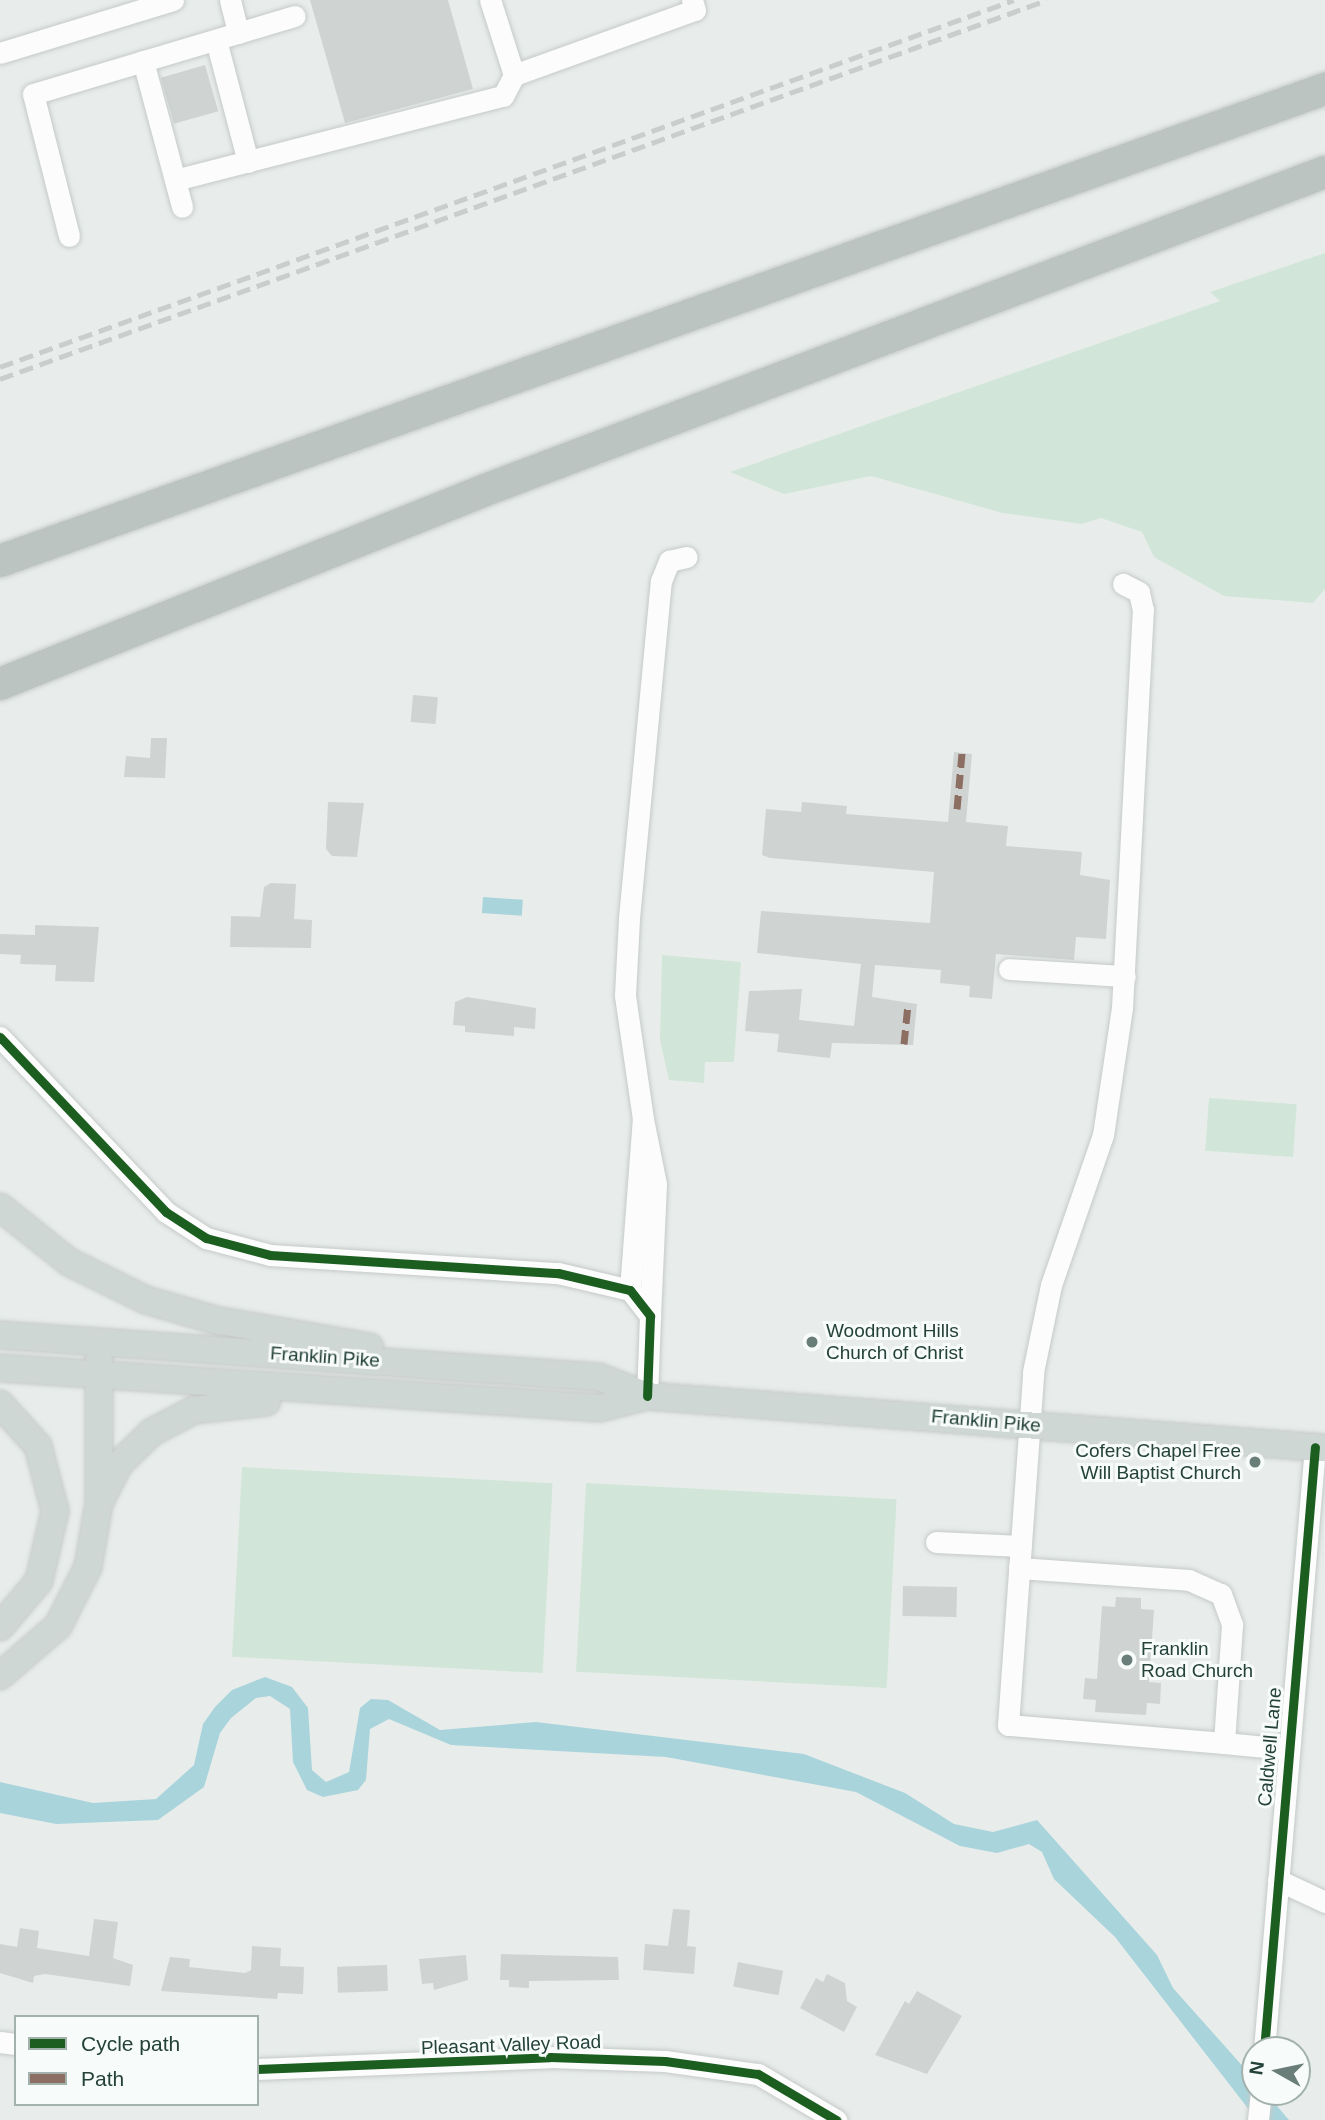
<!DOCTYPE html>
<html>
<head>
<meta charset="utf-8">
<style>
	body { margin:0 }
	#map { position:relative; width:1325px; height:2120px; overflow:hidden; background:#e8edeb; font-family:Arial,sans-serif }
	div>[style] { position:absolute }
	.green>* { inset:0; background:#d1e6d8; transform-origin:0 0 }
	.water>* { inset:0; background:#a9d4db; transform-origin:0 0 }
	.building>* { inset:0; background:#cfd4d2; transform-origin:0 0 }
	.roads { filter:drop-shadow(0 0 2px #c5cac8) drop-shadow(0 0 2px #c5cac8) }
	.minor>* { height:21px; margin:-10.5px; padding:0 10.5px; transform-origin:10.5px; border-radius:10.5px; background:#fcfcfc }
	.major>* { height:26px; margin:-13px; padding:0 13px; transform-origin:13px; border-radius:13px; background:#cfd7d5 }
	.highway>* { height:32px; margin:-16px; padding:0 16px; transform-origin:16px; border-radius:16px; background:#bcc4c2 }
	.rail>* { height:5px; margin-top:-2.5px; transform-origin:0; background:repeating-linear-gradient(90deg,#c9cdcc 0 14px,transparent 0 21px) }
	.quiet>* { height:7px; margin-top:-3.5px; transform-origin:0; background:repeating-linear-gradient(90deg,#8d6e63 0 14px,transparent 0 21px) }
	.cycleway>* { height:9px; margin:-4.5px; padding:0 4.5px; transform-origin:4.5px; border-radius:4.5px; background:#1b5e20 }
	.dots>* { width:19px; height:19px; translate:-50% -50%; box-sizing:border-box; border:4px solid #f7fbf9; border-radius:50% }
	span { translate:-50% -50%; white-space:nowrap; text-align:center; line-height:1.15; -webkit-text-stroke:6px #f7fbf9; paint-order:stroke }
	.poi-label { font-size:19px; color:#24423a }
	.left { translate:0 -50%; text-align:left }
	.right { translate:-100% -50%; text-align:right }
	.street-label { font-size:19px; color:#24423a }
	.legend { position:absolute; left:14px; top:2015px; width:245px; height:91px; box-sizing:border-box; background:#f7fbf9; border:2px solid #a3b1ad; margin:0; padding:9px 12px; list-style:none; font-size:21px; color:#24423a }
	.legend li { display:flex; align-items:center; gap:14px; height:35px }
	.legend b { width:35px; border:2px solid #a3b1ad }
	.north { position:absolute; left:1241px; top:2036px; width:70px; height:70px; box-sizing:border-box; background:#f7fbf9; border:2px solid #a3b1ad; border-radius:50%; rotate:279deg; font-size:19px; font-weight:700; line-height:28px; text-align:center; color:#24423a }
	.north::after { content:''; display:block; margin:auto; width:24px; height:32px; background:#697e78; clip-path:polygon(50% 0,100% 100%,50% 72%,0 100%) }
</style>
</head>
<body>
<div id="map">
	<div class="green">
		<i style="clip-path:polygon(1325px 253px,1325px 589px,1313px 603px,1224px 596px,1154px 557px,1142px 532px,1101px 518px,1082px 524px,1003px 513px,871px 476px,784px 494px,730px 472px,1220px 301px,1210px 292px)"></i>
		<i style="clip-path:polygon(662px 955px,741px 962px,734px 1062px,705px 1062px,704px 1083px,669px 1080px,660px 1040px)"></i>
		<i style="left:1209px;top:1098px;width:88px;height:53px;rotate:4deg"></i>
		<i style="left:242px;top:1467px;width:311px;height:190px;rotate:3deg"></i>
		<i style="left:586px;top:1483px;width:311px;height:189px;rotate:3deg"></i>
	</div>
	<div class="water">
		<i style="left:483px;top:897px;width:40px;height:16px;rotate:4deg"></i>
		<i style="clip-path:polygon(265px 1677px,292px 1687px,308px 1708px,312px 1770px,326px 1782px,349px 1772px,360px 1708px,371px 1699px,388px 1700px,440px 1730px,536px 1722px,804px 1754px,905px 1793px,954px 1824px,993px 1832px,1037px 1820px,1157px 1955px,1173px 1988px,1255px 2080px,1255px 2092px,1265px 2092px,1289px 2120px,1257px 2120px,1115px 1937px,1054px 1879px,1042px 1852px,1029px 1844px,997px 1853px,960px 1846px,856px 1792px,666px 1757px,451px 1745px,389px 1719px,370px 1729px,366px 1780px,358px 1790px,323px 1797px,307px 1790px,293px 1762px,290px 1709px,270px 1696px,256px 1698px,231px 1718px,220px 1733px,204px 1787px,158px 1820px,56px 1824px,0 1813px,0 1782px,93px 1803px,156px 1799px,194px 1765px,203px 1724px,215px 1707px,232px 1690px)"></i>
	</div>
	<div class="building">
		<i style="clip-path:polygon(310px 0,448px 0,473px 89px,345px 123px)"></i>
		<i style="left:205px;top:65px;width:48px;height:46px;rotate:74deg"></i>
		<i style="left:413px;top:695px;width:25px;height:27px;rotate:5deg"></i>
		<i style="clip-path:polygon(151px 738px,167px 738px,165px 778px,124px 777px,126px 756px,150px 758px)"></i>
		<i style="clip-path:polygon(954px 752px,972px 754px,966px 822px,1008px 826px,1006px 846px,1082px 852px,1080px 875px,1110px 880px,1106px 939px,1076px 937px,1074px 960px,996px 954px,992px 999px,969px 997px,970px 986px,940px 983px,941px 970px,875px 965px,872px 997px,917px 1004px,913px 1045px,832px 1043px,830px 1058px,777px 1052px,779px 1034px,745px 1031px,749px 991px,802px 989px,799px 1020px,854px 1026px,861px 964px,757px 953px,761px 911px,930px 923px,934px 872px,770px 858px,762px 855px,766px 809px,801px 812px,802px 802px,847px 806px,846px 814px,948px 822px)"></i>
		<i style="clip-path:polygon(328px 802px,364px 803px,357px 857px,332px 856px,326px 849px)"></i>
		<i style="clip-path:polygon(271px 883px,296px 884px,294px 919px,312px 920px,311px 948px,230px 947px,231px 916px,260px 917px,264px 887px)"></i>
		<i style="clip-path:polygon(35px 925px,99px 927px,94px 982px,55px 981px,56px 965px,20px 964px,21px 955px,0 954px,0 934px,35px 935px)"></i>
		<i style="clip-path:polygon(467px 997px,536px 1008px,535px 1029px,514px 1027px,514px 1036px,465px 1032px,465px 1026px,453px 1025px,455px 1002px)"></i>
		<i style="left:903px;top:1586px;width:54px;height:30px;rotate:1deg"></i>
		<i style="clip-path:polygon(1116px 1597px,1141px 1598px,1141px 1609px,1154px 1610px,1149px 1682px,1161px 1683px,1160px 1704px,1147px 1703px,1146px 1715px,1095px 1712px,1096px 1700px,1083px 1699px,1085px 1678px,1097px 1679px,1102px 1606px,1115px 1607px)"></i>
		<i style="clip-path:polygon(673px 1909px,690px 1910px,687px 1946px,696px 1947px,694px 1974px,643px 1970px,645px 1944px,668px 1946px)"></i>
		<i style="clip-path:polygon(94px 1919px,118px 1922px,113px 1958px,133px 1965px,130px 1986px,45px 1974px,34px 1976px,33px 1983px,0 1973px,0 1944px,17px 1947px,20px 1928px,39px 1931px,37px 1948px,89px 1956px)"></i>
		<i style="clip-path:polygon(252px 1946px,281px 1948px,280px 1966px,304px 1967px,303px 1994px,278px 1993px,277px 1999px,161px 1991px,170px 1957px,190px 1959px,189px 1967px,245px 1973px,251px 1970px)"></i>
		<i style="clip-path:polygon(501px 1954px,618px 1957px,619px 1980px,529px 1981px,529px 1988px,509px 1987px,509px 1980px,500px 1980px)"></i>
		<i style="clip-path:polygon(466px 1955px,468px 1980px,434px 1990px,433px 1983px,422px 1984px,419px 1959px)"></i>
		<i style="left:738px;top:1962px;width:46px;height:25px;rotate:11deg"></i>
		<i style="left:387px;top:1965px;width:26px;height:50px;rotate:88deg"></i>
		<i style="clip-path:polygon(827px 1974px,845px 1983px,847px 2001px,857px 2007px,844px 2032px,800px 2008px,816px 1978px,823px 1982px)"></i>
		<i style="clip-path:polygon(917px 1991px,962px 2016px,927px 2074px,875px 2055px,905px 2001px,909px 2004px)"></i>
	</div>
	<div class="roads">
		<div class="minor">
			<i style="left:230px;top:0;width:34px;rotate:76deg"></i>
			<i style="left:216px;top:40px;width:126px;rotate:75.3deg"></i>
			<i style="left:0;top:53px;width:181px;rotate:-17deg"></i>
			<i style="left:143px;top:61px;width:151px;rotate:75deg"></i>
			<i style="left:514px;top:75px;width:192px;rotate:-19.8deg"></i>
			<i style="left:695px;top:10px;width:10px;rotate:-107deg"></i>
			<i style="left:175px;top:180px;width:339px;rotate:-14.4deg"></i>
			<i style="left:503px;top:96px;width:24px;rotate:-62deg"></i>
			<i style="left:514px;top:75px;width:79px;rotate:-107.7deg"></i>
			<i style="left:69px;top:236px;width:146px;rotate:-104.2deg"></i>
			<i style="left:33px;top:94px;width:273px;rotate:-16.6deg"></i>
			<i style="left:1009px;top:969px;width:116px;rotate:3.5deg"></i>
			<i style="left:0;top:1037px;width:241px;rotate:46.5deg"></i>
			<i style="left:166px;top:1212px;width:48px;rotate:33deg"></i>
			<i style="left:206px;top:1238px;width:66px;rotate:14.9deg"></i>
			<i style="left:270px;top:1255px;width:289px;rotate:3.6deg"></i>
			<i style="left:558px;top:1273px;width:74px;rotate:13.3deg"></i>
			<i style="left:630px;top:1290px;width:33px;rotate:52deg"></i>
			<i style="left:650px;top:1316px;width:80px;rotate:92.1deg"></i>
			<i style="left:643px;top:1119px;width:125px;rotate:-98.3deg"></i>
			<i style="left:625px;top:995px;width:77px;rotate:-87deg"></i>
			<i style="left:629px;top:918px;width:339px;rotate:-84.6deg"></i>
			<i style="left:661px;top:581px;width:22px;rotate:-68deg"></i>
			<i style="left:669px;top:561px;width:18px;rotate:-13deg"></i>
			<i style="left:630px;top:1290px;width:171px;rotate:-85.7deg"></i>
			<i style="left:643px;top:1119px;width:66px;rotate:78.7deg"></i>
			<i style="left:656px;top:1184px;width:132px;rotate:92.6deg"></i>
			<i style="left:936px;top:1542px;width:85px;rotate:2.7deg"></i>
			<i style="left:1019px;top:1568px;width:170px;rotate:4deg"></i>
			<i style="left:1189px;top:1580px;width:35px;rotate:24deg"></i>
			<i style="left:1221px;top:1594px;width:33px;rotate:70deg"></i>
			<i style="left:1232px;top:1625px;width:118px;rotate:93.9deg"></i>
			<i style="left:1224px;top:1743px;width:217px;rotate:-175.2deg"></i>
			<i style="left:1008px;top:1725px;width:354px;rotate:-85.9deg"></i>
			<i style="left:1033px;top:1372px;width:89px;rotate:-78.3deg"></i>
			<i style="left:1051px;top:1285px;width:159px;rotate:-70.9deg"></i>
			<i style="left:1103px;top:1135px;width:128px;rotate:-81.5deg"></i>
			<i style="left:1122px;top:1008px;width:399px;rotate:-87deg"></i>
			<i style="left:1143px;top:610px;width:18px;rotate:-103deg"></i>
			<i style="left:1139px;top:592px;width:18px;rotate:-153deg"></i>
			<i style="left:1224px;top:1743px;width:63px;rotate:5.4deg"></i>
			<i style="left:1278px;top:1880px;width:52px;rotate:25.1deg"></i>
			<i style="left:0;top:2042px;width:16px;rotate:7deg"></i>
			<i style="left:1264px;top:2050px;width:605px;rotate:-85.17deg"></i>
			<i style="left:257px;top:2069px;width:293px;rotate:-2.3deg"></i>
			<i style="left:550px;top:2057px;width:115px;rotate:2deg"></i>
			<i style="left:665px;top:2061px;width:94px;rotate:8deg"></i>
			<i style="left:758px;top:2074px;width:91px;rotate:30.5deg"></i>
			<i style="left:1258px;top:2120px;width:28px;rotate:-84deg"></i>
		</div>
		<div class="major">
			<i style="left:0;top:1207px;width:88px;rotate:38.6deg"></i>
			<i style="left:69px;top:1262px;width:86px;rotate:26.3deg"></i>
			<i style="left:146px;top:1300px;width:72px;rotate:16.2deg"></i>
			<i style="left:215px;top:1320px;width:157px;rotate:9.9deg"></i>
			<i style="left:0;top:1335px;width:600px;rotate:4.01deg"></i>
			<i style="left:599px;top:1377px;width:52px;rotate:21.6deg"></i>
			<i style="left:647px;top:1396px;width:680px;rotate:4.39deg"></i>
			<i style="left:0;top:1368px;width:601px;rotate:3.81deg"></i>
			<i style="left:600px;top:1408px;width:49px;rotate:-14.3deg"></i>
			<i style="left:0;top:1404px;width:57px;rotate:47.9deg"></i>
			<i style="left:38px;top:1446px;width:67px;rotate:75.3deg"></i>
			<i style="left:55px;top:1511px;width:72px;rotate:102.9deg"></i>
			<i style="left:39px;top:1581px;width:60px;rotate:130.3deg"></i>
			<i style="left:99px;top:1503px;width:44px;rotate:-62.9deg"></i>
			<i style="left:119px;top:1464px;width:46px;rotate:-44.1deg"></i>
			<i style="left:152px;top:1432px;width:47px;rotate:-27.6deg"></i>
			<i style="left:194px;top:1410px;width:73px;rotate:-6.3deg"></i>
			<i style="left:0;top:1676px;width:77px;rotate:-40.8deg"></i>
			<i style="left:58px;top:1626px;width:66px;rotate:-63deg"></i>
			<i style="left:88px;top:1567px;width:65px;rotate:-80.2deg"></i>
			<i style="left:99px;top:1503px;width:143px;rotate:-90deg"></i>
		</div>
		<div class="highway">
			<i style="left:0;top:561px;width:1407px;rotate:-19.61deg"></i>
			<i style="left:0;top:684px;width:526px;rotate:-21.78deg"></i>
			<i style="left:488px;top:489px;width:895px;rotate:-20.74deg"></i>
		</div>
	</div>
	<div class="rail">
		<i style="left:0;top:367px;width:1078px;rotate:-19.9deg"></i>
		<i style="left:0;top:379px;width:1113px;rotate:-19.9deg"></i>
	</div>
	<div class="quiet">
		<i style="left:957px;top:809px;width:56px;rotate:-84.9deg"></i>
		<i style="left:904px;top:1044px;width:40px;rotate:-84.3deg"></i>
	</div>
	<div class="cycleway">
		<i style="left:0;top:1037px;width:241px;rotate:46.5deg"></i>
		<i style="left:166px;top:1212px;width:48px;rotate:33deg"></i>
		<i style="left:206px;top:1238px;width:66px;rotate:14.9deg"></i>
		<i style="left:270px;top:1255px;width:289px;rotate:3.6deg"></i>
		<i style="left:558px;top:1273px;width:74px;rotate:13.3deg"></i>
		<i style="left:630px;top:1290px;width:33px;rotate:52deg"></i>
		<i style="left:650px;top:1316px;width:80px;rotate:92.1deg"></i>
		<i style="left:1264px;top:2050px;width:605px;rotate:-85.17deg"></i>
		<i style="left:257px;top:2069px;width:293px;rotate:-2.3deg"></i>
		<i style="left:550px;top:2057px;width:115px;rotate:2deg"></i>
		<i style="left:665px;top:2061px;width:94px;rotate:8deg"></i>
		<i style="left:758px;top:2074px;width:91px;rotate:30.5deg"></i>
	</div>
	<div class="dots">
		<i style="left:812px;top:1342px;background:#697e78"></i>
		<i style="left:1255px;top:1462px;background:#697e78"></i>
		<i style="left:1127px;top:1660px;background:#697e78"></i>
	</div>
	<div class="poi-label">
		<span class="left" style="left:826px;top:1342px">Woodmont Hills<br>Church of Christ</span>
		<span class="right" style="left:1241px;top:1462px">Cofers Chapel Free<br>Will Baptist Church</span>
		<span class="left" style="left:1141px;top:1660px">Franklin<br>Road Church</span>
	</div>
	<div class="street-label">
		<span style="left:325px;top:1357px;rotate:4deg">Franklin Pike</span>
		<span style="left:986px;top:1421px;rotate:5deg">Franklin Pike</span>
		<span style="left:1270px;top:1747px;rotate:-85deg">Caldwell Lane</span>
		<span style="left:511px;top:2045px;rotate:-2deg">Pleasant Valley Road</span>
	</div>
	<ul class="legend">
	<li><b style="height:9px;background:#1b5e20"></b>Cycle path</li>
	<li><b style="height:9px;background:#8d6e63"></b>Path</li>
	</ul>
	<div class="north">N</div>
</div>
</body>
</html>
